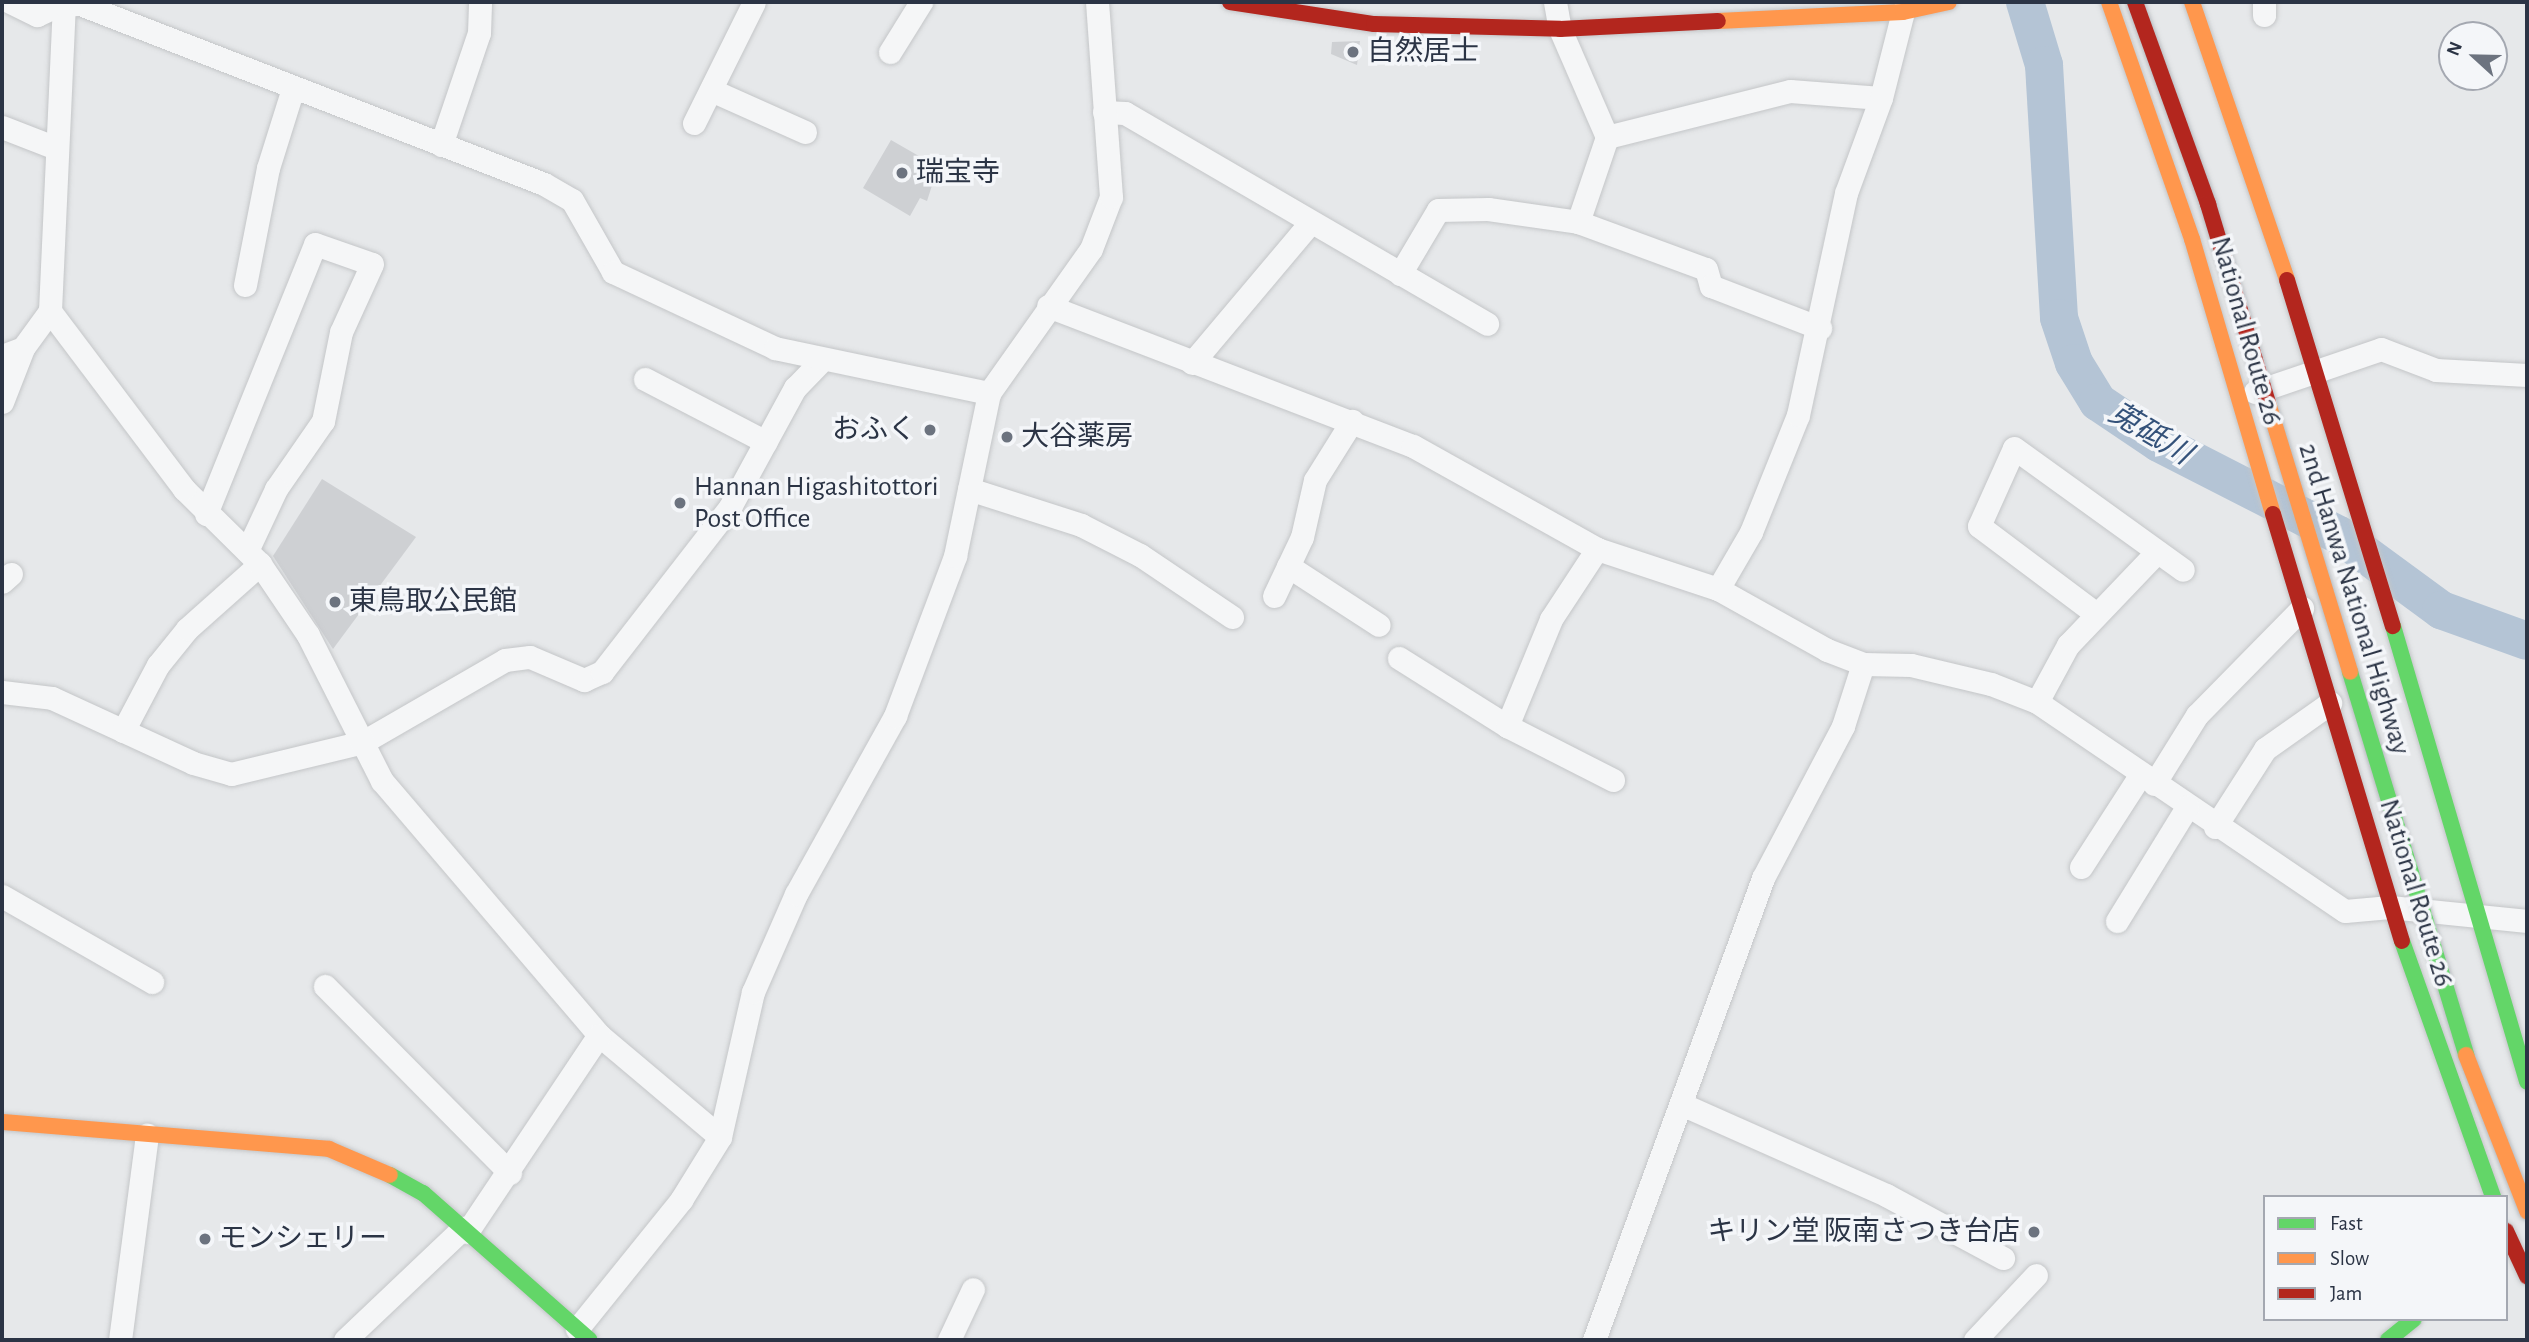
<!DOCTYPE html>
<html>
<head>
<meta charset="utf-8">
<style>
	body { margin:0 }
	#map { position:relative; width:2529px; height:1342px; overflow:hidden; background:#e6e8ea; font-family:"Alegreya Sans","Noto Sans JP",sans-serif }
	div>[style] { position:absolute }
	.river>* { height:38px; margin:-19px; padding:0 19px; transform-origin:19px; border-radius:19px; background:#b4c4d5 }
	.building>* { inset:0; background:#ced0d3 }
	.roads { filter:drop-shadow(0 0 2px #c4c6c8) drop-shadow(0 0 2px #c4c6c8) }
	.street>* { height:23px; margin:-11.5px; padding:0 11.5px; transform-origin:11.5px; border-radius:11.5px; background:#f5f6f7 }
	.fast>* { height:16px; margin:-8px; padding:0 8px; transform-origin:8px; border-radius:8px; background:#63d668 }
	.slow>* { height:16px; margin:-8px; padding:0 8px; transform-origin:8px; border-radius:8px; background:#ff974d }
	.jam>* { height:16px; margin:-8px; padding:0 8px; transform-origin:8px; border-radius:8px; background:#b3261e }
	.bridges { filter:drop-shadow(0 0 2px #b8bbbf) drop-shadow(0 0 2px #b8bbbf) }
	.fast-bridge>* { height:16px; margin:-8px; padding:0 8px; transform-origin:8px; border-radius:8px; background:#63d668 }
	.slow-bridge>* { height:16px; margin:-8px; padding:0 8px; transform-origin:8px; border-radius:8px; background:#ff974d }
	.jam-bridge>* { height:16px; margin:-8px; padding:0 8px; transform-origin:8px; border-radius:8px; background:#b3261e }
	.dots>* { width:19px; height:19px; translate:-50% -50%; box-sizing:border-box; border:4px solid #f4f6f9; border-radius:50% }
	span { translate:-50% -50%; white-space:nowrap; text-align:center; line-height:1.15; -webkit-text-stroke:7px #f4f6f9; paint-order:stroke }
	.poi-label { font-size:28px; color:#2b3445 }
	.left { translate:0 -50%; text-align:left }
	.right { translate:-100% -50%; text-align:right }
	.street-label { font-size:28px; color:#2b3445 }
	.water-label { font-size:30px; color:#34527a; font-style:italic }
	.frame { position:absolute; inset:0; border:4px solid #2b3445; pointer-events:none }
	.legend { position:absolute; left:2263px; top:1195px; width:245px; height:126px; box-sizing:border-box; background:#f4f6f9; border:2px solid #a4a8b1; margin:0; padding:9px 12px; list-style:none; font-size:21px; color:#2b3445 }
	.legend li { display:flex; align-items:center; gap:14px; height:35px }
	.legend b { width:35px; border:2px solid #a4a8b1 }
	.north { position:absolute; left:2438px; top:21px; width:70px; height:70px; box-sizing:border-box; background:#f4f6f9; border:2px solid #a4a8b1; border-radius:50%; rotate:292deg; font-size:19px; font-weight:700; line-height:28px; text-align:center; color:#2b3445 }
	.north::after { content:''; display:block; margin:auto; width:24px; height:32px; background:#6c737f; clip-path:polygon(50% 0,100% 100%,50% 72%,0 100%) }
</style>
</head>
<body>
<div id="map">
	<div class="river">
		<i style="left:2025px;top:2px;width:66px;rotate:73.2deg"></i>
		<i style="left:2044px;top:65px;width:253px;rotate:86.6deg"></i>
		<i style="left:2059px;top:318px;width:47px;rotate:71.6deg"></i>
		<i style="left:2074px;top:363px;width:46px;rotate:58.4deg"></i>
		<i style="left:2098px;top:402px;width:73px;rotate:33.9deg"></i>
		<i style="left:2159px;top:443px;width:202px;rotate:27.1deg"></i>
		<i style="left:2339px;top:535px;width:127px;rotate:36.3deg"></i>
		<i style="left:2441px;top:610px;width:91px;rotate:19.8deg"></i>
	</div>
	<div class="building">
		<i style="clip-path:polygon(1360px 41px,1357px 65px,1331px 54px,1332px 42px)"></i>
		<i style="clip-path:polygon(891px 140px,938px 167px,927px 201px,920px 198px,910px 216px,863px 188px)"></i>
		<i style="clip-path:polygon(322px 479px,416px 537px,333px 649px,273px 556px)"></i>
	</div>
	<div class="roads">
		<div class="street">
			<i style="left:10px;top:2px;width:30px;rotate:26deg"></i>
			<i style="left:37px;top:15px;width:31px;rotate:-25deg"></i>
			<i style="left:1555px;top:2px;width:27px;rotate:80deg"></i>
			<i style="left:1560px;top:29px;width:118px;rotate:66.5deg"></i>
			<i style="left:1607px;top:137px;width:90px;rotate:108.8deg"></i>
			<i style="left:2264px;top:15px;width:13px;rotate:-90deg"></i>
			<i style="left:890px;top:52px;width:59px;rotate:-58.2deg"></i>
			<i style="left:711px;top:90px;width:103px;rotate:24.1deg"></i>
			<i style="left:1104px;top:112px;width:21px;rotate:3deg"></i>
			<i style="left:1125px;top:113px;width:419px;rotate:30.2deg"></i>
			<i style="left:694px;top:123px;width:135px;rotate:-63.6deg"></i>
			<i style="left:2px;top:127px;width:58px;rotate:21.3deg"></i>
			<i style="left:1607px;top:137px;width:189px;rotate:-14.1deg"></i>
			<i style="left:1790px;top:91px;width:91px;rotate:4.4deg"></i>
			<i style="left:441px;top:145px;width:118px;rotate:-71.3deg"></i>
			<i style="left:479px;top:33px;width:31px;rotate:-88deg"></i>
			<i style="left:1400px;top:274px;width:74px;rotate:-59.3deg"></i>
			<i style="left:1438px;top:210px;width:50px;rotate:-1.1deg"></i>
			<i style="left:1488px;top:209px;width:91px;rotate:8.2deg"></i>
			<i style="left:1578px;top:222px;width:136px;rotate:20.2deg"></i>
			<i style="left:1706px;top:269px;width:18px;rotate:74deg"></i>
			<i style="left:1711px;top:286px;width:117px;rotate:21.1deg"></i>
			<i style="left:245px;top:285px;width:119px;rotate:-78.9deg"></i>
			<i style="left:268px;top:168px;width:84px;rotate:-72.6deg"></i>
			<i style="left:1048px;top:306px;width:391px;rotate:21deg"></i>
			<i style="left:1413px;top:446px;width:211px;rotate:29.2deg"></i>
			<i style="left:1597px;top:549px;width:127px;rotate:18.3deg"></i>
			<i style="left:1718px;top:589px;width:125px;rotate:29.2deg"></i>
			<i style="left:1827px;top:650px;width:39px;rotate:21deg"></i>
			<i style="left:1863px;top:664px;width:48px;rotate:1.2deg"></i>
			<i style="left:1911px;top:665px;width:82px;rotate:13.4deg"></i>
			<i style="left:1991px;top:684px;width:49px;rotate:21.4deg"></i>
			<i style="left:2037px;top:702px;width:372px;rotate:34.2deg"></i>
			<i style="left:2345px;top:911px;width:45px;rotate:-5.1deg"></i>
			<i style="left:2390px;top:907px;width:138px;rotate:5.8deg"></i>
			<i style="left:2px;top:356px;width:22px;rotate:-21deg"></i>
			<i style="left:23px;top:348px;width:46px;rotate:-53.9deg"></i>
			<i style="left:1192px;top:363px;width:182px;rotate:-49.9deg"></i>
			<i style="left:645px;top:379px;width:136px;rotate:27.5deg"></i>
			<i style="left:2255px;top:392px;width:133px;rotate:-18.8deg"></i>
			<i style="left:2381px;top:349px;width:59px;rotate:20.9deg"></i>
			<i style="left:2436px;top:370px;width:91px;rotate:3.1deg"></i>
			<i style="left:2px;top:402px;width:58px;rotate:-68.7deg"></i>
			<i style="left:969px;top:489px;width:118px;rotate:17.8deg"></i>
			<i style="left:1081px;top:525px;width:66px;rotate:27deg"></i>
			<i style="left:1140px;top:555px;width:111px;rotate:34deg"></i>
			<i style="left:206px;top:514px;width:291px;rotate:-68deg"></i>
			<i style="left:315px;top:244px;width:60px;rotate:19.3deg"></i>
			<i style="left:372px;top:264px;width:75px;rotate:114.5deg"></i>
			<i style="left:341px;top:332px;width:91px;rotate:101.4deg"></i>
			<i style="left:323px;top:421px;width:83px;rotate:124.7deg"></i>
			<i style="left:276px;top:489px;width:68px;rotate:115.1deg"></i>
			<i style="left:1288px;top:566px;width:108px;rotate:33deg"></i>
			<i style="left:2px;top:582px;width:12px;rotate:-42deg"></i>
			<i style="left:1718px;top:589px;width:66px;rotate:-59.9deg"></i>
			<i style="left:1751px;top:532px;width:126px;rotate:-68.1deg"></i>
			<i style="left:1798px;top:415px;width:227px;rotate:-77.8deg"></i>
			<i style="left:1846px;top:193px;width:101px;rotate:-69.8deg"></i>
			<i style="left:1881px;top:98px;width:89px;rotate:-75.7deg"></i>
			<i style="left:1274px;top:596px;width:65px;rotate:-64.6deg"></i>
			<i style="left:1302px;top:537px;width:58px;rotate:-77.2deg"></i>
			<i style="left:1315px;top:480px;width:70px;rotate:-57.9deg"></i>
			<i style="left:2095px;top:613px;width:145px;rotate:-143.1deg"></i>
			<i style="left:1979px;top:526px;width:85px;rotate:-65.8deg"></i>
			<i style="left:2014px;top:448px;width:208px;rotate:35.8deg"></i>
			<i style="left:1399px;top:658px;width:128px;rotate:32.2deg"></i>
			<i style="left:1507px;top:726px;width:119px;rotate:27deg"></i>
			<i style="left:2px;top:692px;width:50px;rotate:6.8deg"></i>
			<i style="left:52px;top:698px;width:155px;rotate:24.7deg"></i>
			<i style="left:193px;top:763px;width:40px;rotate:16deg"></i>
			<i style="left:231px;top:774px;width:136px;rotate:-13.6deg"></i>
			<i style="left:363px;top:742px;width:164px;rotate:-30deg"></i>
			<i style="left:505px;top:660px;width:25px;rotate:-7deg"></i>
			<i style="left:530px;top:657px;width:59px;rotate:23.1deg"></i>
			<i style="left:584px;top:680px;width:20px;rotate:-24deg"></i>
			<i style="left:602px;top:672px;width:209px;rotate:-52.2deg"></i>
			<i style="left:730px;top:507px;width:136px;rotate:-61.4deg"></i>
			<i style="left:795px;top:388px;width:39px;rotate:-46deg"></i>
			<i style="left:2037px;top:702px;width:65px;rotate:-61.5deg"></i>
			<i style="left:2068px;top:645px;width:129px;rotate:-46.3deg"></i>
			<i style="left:1507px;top:726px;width:116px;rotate:-67.6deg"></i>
			<i style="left:1551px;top:619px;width:84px;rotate:-56.7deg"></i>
			<i style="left:123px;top:731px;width:75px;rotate:-62.1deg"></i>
			<i style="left:158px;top:665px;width:46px;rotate:-51.1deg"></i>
			<i style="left:187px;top:629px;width:98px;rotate:-41.7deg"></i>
			<i style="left:2154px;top:784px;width:81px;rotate:-58.1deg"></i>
			<i style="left:2197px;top:715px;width:150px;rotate:-45.5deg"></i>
			<i style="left:2215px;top:827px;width:93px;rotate:-57.3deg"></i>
			<i style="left:2265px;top:749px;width:80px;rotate:-35.3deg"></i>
			<i style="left:2081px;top:867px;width:111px;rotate:-57.2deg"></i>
			<i style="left:2px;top:896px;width:173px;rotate:29.8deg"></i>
			<i style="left:2117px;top:921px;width:134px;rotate:-58.4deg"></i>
			<i style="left:325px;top:986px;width:263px;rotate:45.3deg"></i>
			<i style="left:1681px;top:1104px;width:224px;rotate:23.9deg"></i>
			<i style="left:1886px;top:1195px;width:133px;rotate:28.3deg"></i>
			<i style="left:720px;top:1137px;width:158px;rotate:-139.9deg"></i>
			<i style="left:599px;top:1035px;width:334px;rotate:-130.5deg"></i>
			<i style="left:382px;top:781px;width:164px;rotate:-116.9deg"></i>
			<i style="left:308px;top:635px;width:86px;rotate:-124.1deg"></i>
			<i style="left:260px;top:564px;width:107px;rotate:-135.4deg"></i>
			<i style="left:184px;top:489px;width:223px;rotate:-127deg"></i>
			<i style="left:50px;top:311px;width:306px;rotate:-87.4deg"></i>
			<i style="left:64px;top:5px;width:16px;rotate:-4deg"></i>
			<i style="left:80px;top:4px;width:498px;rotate:21.2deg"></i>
			<i style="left:544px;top:184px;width:32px;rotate:30deg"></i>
			<i style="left:572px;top:200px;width:83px;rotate:60.3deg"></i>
			<i style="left:613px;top:272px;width:179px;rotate:25.1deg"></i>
			<i style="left:775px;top:348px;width:219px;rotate:11.9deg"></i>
			<i style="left:467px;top:1232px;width:237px;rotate:-56.2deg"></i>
			<i style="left:577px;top:1329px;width:166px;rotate:-51.1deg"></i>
			<i style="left:681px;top:1200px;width:74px;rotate:-58.2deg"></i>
			<i style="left:720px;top:1137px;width:149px;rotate:-77.2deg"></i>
			<i style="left:753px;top:992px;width:107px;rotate:-66.3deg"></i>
			<i style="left:796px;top:894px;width:204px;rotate:-60.9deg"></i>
			<i style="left:895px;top:716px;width:171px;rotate:-69.4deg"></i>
			<i style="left:955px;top:556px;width:167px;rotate:-78.2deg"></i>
			<i style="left:989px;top:393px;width:176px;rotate:-54.7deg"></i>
			<i style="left:1091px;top:249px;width:56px;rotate:-69deg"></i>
			<i style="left:1111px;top:197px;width:196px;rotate:-94.1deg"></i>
			<i style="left:120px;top:1340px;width:207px;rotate:-82.5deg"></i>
			<i style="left:345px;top:1340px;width:163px;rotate:-43.5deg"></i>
			<i style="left:949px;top:1340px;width:56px;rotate:-64.8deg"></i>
			<i style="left:1594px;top:1340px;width:492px;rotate:-69.9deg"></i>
			<i style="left:1763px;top:878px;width:172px;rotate:-62.2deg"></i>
			<i style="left:1843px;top:726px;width:65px;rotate:-72.1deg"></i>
			<i style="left:1975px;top:1340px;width:89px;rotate:-46.8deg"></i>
		</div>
		<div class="fast">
			<i style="left:2393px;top:626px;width:475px;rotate:73.6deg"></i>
			<i style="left:2402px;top:941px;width:272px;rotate:70.4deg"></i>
			<i style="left:390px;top:1175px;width:38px;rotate:29deg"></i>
			<i style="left:423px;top:1193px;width:222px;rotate:41.4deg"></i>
			<i style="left:2388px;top:1340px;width:33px;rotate:-39deg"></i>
		</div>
		<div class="slow">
			<i style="left:2109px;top:2px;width:251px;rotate:70.7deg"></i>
			<i style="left:2192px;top:239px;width:287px;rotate:73.6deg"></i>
			<i style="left:2192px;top:2px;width:294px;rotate:71.1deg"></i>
			<i style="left:1718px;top:21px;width:185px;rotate:-2.8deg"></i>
			<i style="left:1903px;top:12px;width:47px;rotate:-12.3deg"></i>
			<i style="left:2px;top:1122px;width:328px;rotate:4.7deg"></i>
			<i style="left:329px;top:1149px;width:66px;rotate:23.1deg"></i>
		</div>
		<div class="jam">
			<i style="left:1230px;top:2px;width:146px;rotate:8.7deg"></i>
			<i style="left:1374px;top:24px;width:186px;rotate:1.5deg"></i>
			<i style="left:1560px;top:29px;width:158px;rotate:-2.9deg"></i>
			<i style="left:2287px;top:280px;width:362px;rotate:73deg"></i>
			<i style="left:2273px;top:514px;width:446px;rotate:73.2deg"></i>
			<i style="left:2506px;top:1231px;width:50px;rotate:65deg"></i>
		</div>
	</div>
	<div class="bridges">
		<div class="fast-bridge">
			<i style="left:2350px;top:672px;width:400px;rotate:73.1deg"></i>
		</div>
		<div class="slow-bridge">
			<i style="left:2268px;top:403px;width:281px;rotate:73deg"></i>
			<i style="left:2466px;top:1055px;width:168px;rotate:68.6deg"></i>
		</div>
		<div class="jam-bridge">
			<i style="left:2135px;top:2px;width:215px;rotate:70.1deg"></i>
			<i style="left:2208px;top:204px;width:208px;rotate:73.2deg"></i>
		</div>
	</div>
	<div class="dots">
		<i style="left:1353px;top:52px;background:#6c737f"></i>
		<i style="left:902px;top:173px;background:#6c737f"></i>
		<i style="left:930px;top:430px;background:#6c737f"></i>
		<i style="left:1007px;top:437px;background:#6c737f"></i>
		<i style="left:680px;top:503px;background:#6c737f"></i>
		<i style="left:335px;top:602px;background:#6c737f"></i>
		<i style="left:2034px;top:1232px;background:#6c737f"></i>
		<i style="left:205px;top:1239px;background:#6c737f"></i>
	</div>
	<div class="poi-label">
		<span class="left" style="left:1367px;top:52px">自然居士</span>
		<span class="left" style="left:916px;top:173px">瑞宝寺</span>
		<span class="right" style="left:916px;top:430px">おふく</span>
		<span class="left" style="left:1021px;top:437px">大谷薬房</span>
		<span class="left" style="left:694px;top:503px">Hannan Higashitottori<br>Post Office</span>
		<span class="left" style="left:349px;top:602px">東鳥取公民館</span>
		<span class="right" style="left:2020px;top:1232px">キリン堂 阪南さつき台店</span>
		<span class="left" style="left:219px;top:1239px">モンシェリー</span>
	</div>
	<div class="street-label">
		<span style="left:2246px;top:331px;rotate:74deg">National Route 26</span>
		<span style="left:2354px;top:599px;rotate:73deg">2nd Hanwa National Highway</span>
		<span style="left:2416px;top:893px;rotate:73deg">National Route 26</span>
	</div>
	<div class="water-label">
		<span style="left:2150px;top:434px;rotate:31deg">莵砥川</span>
	</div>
	<div class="frame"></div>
	<ul class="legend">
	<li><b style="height:9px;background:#63d668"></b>Fast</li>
	<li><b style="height:9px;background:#ff974d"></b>Slow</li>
	<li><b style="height:9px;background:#b3261e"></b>Jam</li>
	</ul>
	<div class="north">N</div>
</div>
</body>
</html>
